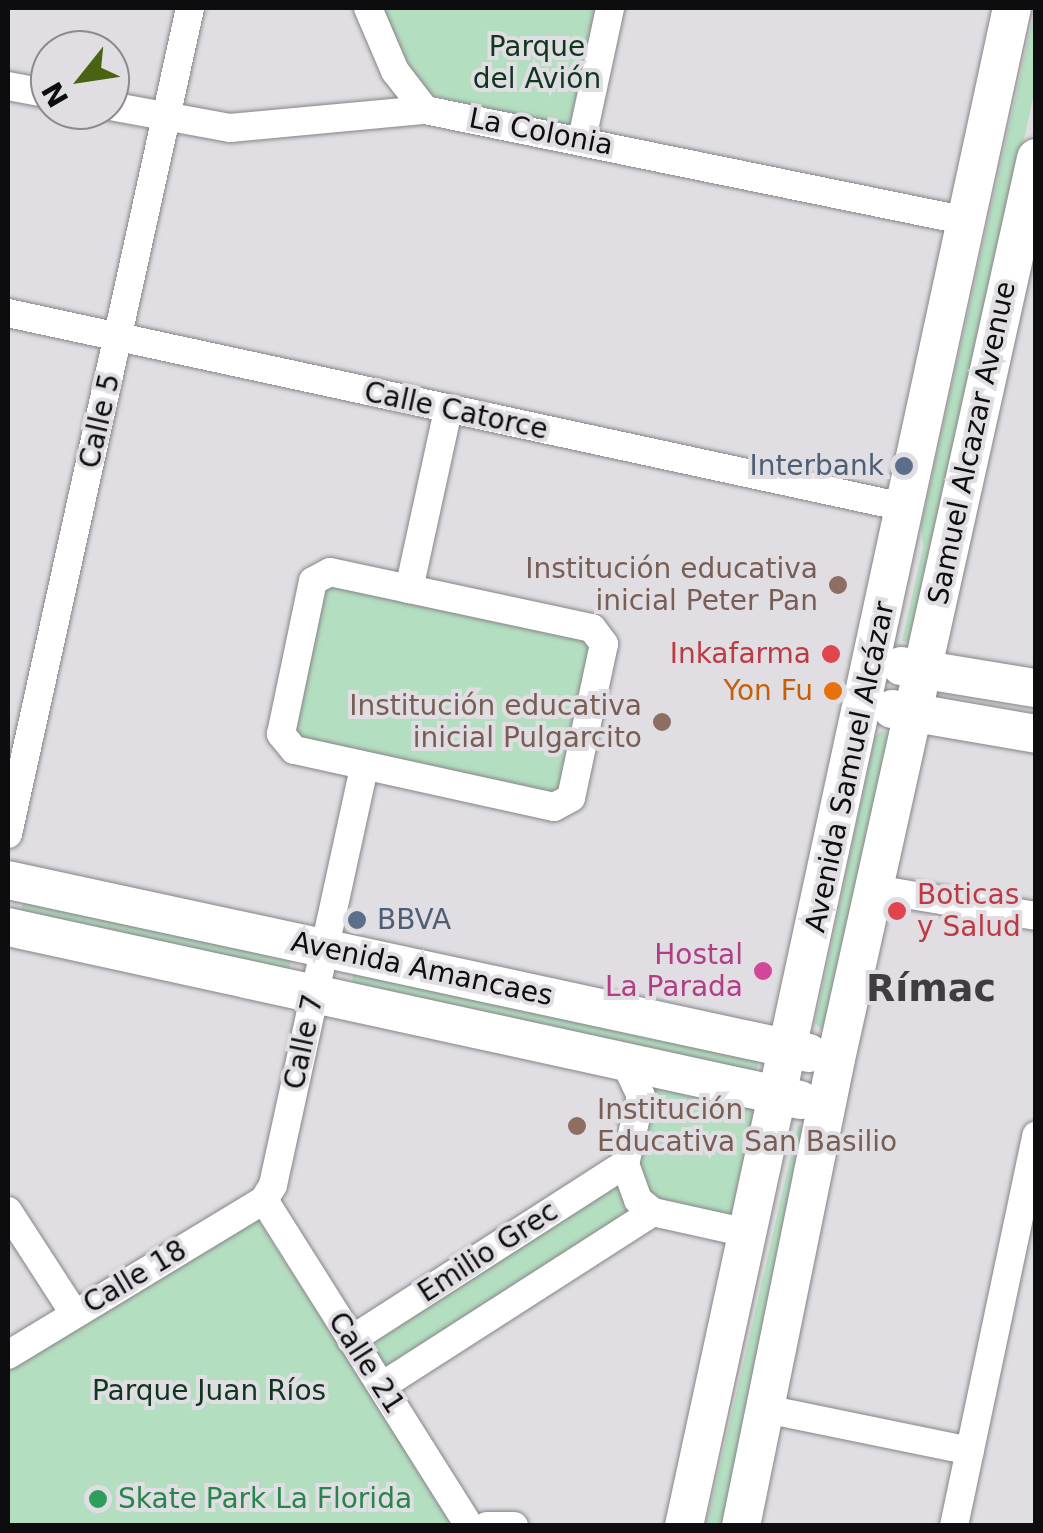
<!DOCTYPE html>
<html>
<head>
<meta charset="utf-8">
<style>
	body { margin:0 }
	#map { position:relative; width:1043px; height:1533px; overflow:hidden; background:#e0dee2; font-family:"DejaVu Sans",sans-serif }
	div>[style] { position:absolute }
	.green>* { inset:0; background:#b4dec0; transform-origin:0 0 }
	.roads { filter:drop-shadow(0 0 2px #868488) drop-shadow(0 0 2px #868488) }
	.street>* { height:28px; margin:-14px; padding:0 14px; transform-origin:14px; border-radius:14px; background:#fff }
	.secondary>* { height:38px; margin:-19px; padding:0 19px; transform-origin:19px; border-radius:19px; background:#fff }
	.dots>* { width:28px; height:28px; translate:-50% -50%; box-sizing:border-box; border:5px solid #e0dee2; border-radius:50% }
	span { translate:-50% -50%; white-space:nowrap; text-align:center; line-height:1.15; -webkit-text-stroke:8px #e0dee2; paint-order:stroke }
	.park-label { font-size:28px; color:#0f361f }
	.street-label { font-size:28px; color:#0d0c0e }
	.service-label { font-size:28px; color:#4e5e75 }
	.right { translate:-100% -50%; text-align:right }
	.left { translate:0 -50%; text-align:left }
	.education-label { font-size:28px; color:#785e54 }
	.health-label { font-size:28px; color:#be3a42 }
	.food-label { font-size:28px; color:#c56008 }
	.hotel-label { font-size:28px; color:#b23c85 }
	.leisure-label { font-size:28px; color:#27864d }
	.district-label { font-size:38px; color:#3f3d40; font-weight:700 }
	.frame { position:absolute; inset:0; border:10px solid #0d0c0e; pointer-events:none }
	.north { position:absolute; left:30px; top:30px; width:100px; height:100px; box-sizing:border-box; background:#e0dee2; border:2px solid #8c8a8d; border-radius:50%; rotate:240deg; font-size:28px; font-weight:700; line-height:40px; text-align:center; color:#0d0c0e }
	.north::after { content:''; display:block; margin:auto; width:35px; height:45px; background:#4a6312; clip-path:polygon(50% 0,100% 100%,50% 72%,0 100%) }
</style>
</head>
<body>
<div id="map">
	<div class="green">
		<i style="clip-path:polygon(380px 8px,606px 8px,571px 130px,424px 93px)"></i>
		<i style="clip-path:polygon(1035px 8px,1035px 89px,914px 645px,902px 641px,923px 547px,921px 526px)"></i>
		<i style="left:327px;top:581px;width:270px;height:160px;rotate:12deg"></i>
		<i style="clip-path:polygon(882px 731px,893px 736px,826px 1034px,815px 1023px,875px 737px)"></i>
		<i style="left:24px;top:898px;width:274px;height:14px;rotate:13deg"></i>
		<i style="clip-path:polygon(353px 972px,757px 1058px,758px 1066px,754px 1073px,352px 988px)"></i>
		<i style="clip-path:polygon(650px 1083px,746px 1103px,756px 1115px,740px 1217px,658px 1202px,637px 1177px)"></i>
		<i style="clip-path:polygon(798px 1124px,803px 1130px,730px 1525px,706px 1526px)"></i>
		<i style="clip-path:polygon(614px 1185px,622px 1185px,635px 1210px,384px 1369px,372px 1342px)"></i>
		<i style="clip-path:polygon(252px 1211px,449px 1514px,447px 1526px,8px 1526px,8px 1361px)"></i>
	</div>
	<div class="roads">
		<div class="street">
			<i style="left:368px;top:8px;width:69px;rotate:66.8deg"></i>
			<i style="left:395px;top:71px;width:49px;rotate:52.4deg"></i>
			<i style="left:8px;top:86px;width:43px;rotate:10.8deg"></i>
			<i style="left:110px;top:106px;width:122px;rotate:10.4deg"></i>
			<i style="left:230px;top:128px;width:196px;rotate:-5.3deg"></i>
			<i style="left:425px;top:110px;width:553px;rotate:11.57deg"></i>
			<i style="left:582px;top:139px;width:134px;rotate:-77.9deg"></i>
			<i style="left:8px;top:313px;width:917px;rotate:12.22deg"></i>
			<i style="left:330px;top:572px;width:268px;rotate:12.1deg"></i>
			<i style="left:592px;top:628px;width:20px;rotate:53deg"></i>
			<i style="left:604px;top:644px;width:157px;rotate:102.1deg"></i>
			<i style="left:571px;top:798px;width:19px;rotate:152deg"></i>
			<i style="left:554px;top:807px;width:266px;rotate:-167.6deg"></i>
			<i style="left:294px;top:750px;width:21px;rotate:-129deg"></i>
			<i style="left:281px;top:734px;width:156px;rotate:-78.2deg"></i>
			<i style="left:313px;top:581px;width:19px;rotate:-28deg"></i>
			<i style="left:409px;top:589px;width:183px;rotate:-77.7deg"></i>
			<i style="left:8px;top:834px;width:846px;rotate:-77.57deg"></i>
			<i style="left:875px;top:889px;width:163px;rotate:9.5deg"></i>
			<i style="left:625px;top:1062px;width:38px;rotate:65deg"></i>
			<i style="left:641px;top:1096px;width:70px;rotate:103.2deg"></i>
			<i style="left:625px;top:1164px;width:38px;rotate:70deg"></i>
			<i style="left:638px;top:1200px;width:19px;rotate:39deg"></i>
			<i style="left:653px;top:1212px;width:83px;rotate:12.5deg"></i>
			<i style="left:734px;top:1230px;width:19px;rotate:55deg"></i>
			<i style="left:264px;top:1200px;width:385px;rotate:57.8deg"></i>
			<i style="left:8px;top:1211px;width:121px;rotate:57.1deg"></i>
			<i style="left:351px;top:1340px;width:326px;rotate:-32.7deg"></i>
			<i style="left:8px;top:1355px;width:299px;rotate:-31.2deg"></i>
			<i style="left:264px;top:1200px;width:17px;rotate:-59deg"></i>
			<i style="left:273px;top:1185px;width:429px;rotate:-77.7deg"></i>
			<i style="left:382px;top:1386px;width:322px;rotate:-32.7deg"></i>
			<i style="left:766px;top:1409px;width:208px;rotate:11.6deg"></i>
			<i style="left:487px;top:1526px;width:27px"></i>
			<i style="left:954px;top:1526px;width:399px;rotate:-78.1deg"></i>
		</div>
		<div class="secondary">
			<i style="left:901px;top:666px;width:137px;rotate:9.3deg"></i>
			<i style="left:892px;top:709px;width:146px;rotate:9.8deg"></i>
			<i style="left:8px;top:880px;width:819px;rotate:12.19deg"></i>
			<i style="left:8px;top:927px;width:811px;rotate:12.32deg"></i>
			<i style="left:684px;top:1526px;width:1553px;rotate:-77.81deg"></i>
			<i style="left:741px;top:1526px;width:477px;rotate:-78.5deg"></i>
			<i style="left:836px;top:1059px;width:923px;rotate:-77.48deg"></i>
		</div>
	</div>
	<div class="dots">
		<i style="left:904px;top:466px;background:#5c6f8a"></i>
		<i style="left:838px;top:585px;background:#8d6e63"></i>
		<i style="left:831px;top:654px;background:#e0444e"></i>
		<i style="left:833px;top:691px;background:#e8710a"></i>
		<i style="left:662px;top:722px;background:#8d6e63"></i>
		<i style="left:897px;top:911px;background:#e0444e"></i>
		<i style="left:357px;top:920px;background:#5c6f8a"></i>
		<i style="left:763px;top:971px;background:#d1479c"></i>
		<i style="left:577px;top:1126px;background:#8d6e63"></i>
		<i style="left:98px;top:1499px;background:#2e9e5b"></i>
	</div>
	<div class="park-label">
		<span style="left:537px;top:63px">Parque<br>del Avión</span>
		<span style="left:209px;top:1391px">Parque Juan Ríos</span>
	</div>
	<div class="street-label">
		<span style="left:541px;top:132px;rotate:11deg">La Colonia</span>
		<span style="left:456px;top:411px;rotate:12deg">Calle Catorce</span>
		<span style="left:100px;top:421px;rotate:-77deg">Calle 5</span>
		<span style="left:972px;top:443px;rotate:-78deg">Samuel Alcazar Avenue</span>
		<span style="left:850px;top:767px;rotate:-78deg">Avenida Samuel Alcázar</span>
		<span style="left:422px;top:969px;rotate:12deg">Avenida Amancaes</span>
		<span style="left:304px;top:1042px;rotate:-78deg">Calle 7</span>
		<span style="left:488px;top:1252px;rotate:-33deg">Emilio Grec</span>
		<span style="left:135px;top:1277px;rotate:-31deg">Calle 18</span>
		<span style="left:366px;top:1363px;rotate:57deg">Calle 21</span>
	</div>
	<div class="service-label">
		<span class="right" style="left:884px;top:466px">Interbank</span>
		<span class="left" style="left:377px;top:920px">BBVA</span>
	</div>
	<div class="education-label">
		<span class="right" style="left:818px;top:585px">Institución educativa<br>inicial Peter Pan</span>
		<span class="right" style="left:642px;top:722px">Institución educativa<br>inicial Pulgarcito</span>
		<span class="left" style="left:597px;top:1126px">Institución<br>Educativa San Basilio</span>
	</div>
	<div class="health-label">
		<span class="right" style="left:811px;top:654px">Inkafarma</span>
		<span class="left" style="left:917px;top:911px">Boticas<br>y Salud</span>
	</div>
	<div class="food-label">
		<span class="right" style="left:813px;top:691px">Yon Fu</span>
	</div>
	<div class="hotel-label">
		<span class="right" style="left:743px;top:971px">Hostal<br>La Parada</span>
	</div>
	<div class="leisure-label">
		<span class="left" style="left:118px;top:1499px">Skate Park La Florida</span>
	</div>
	<div class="district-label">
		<span style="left:931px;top:989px">Rímac</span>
	</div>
	<div class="frame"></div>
	<div class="north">N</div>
</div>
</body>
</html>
